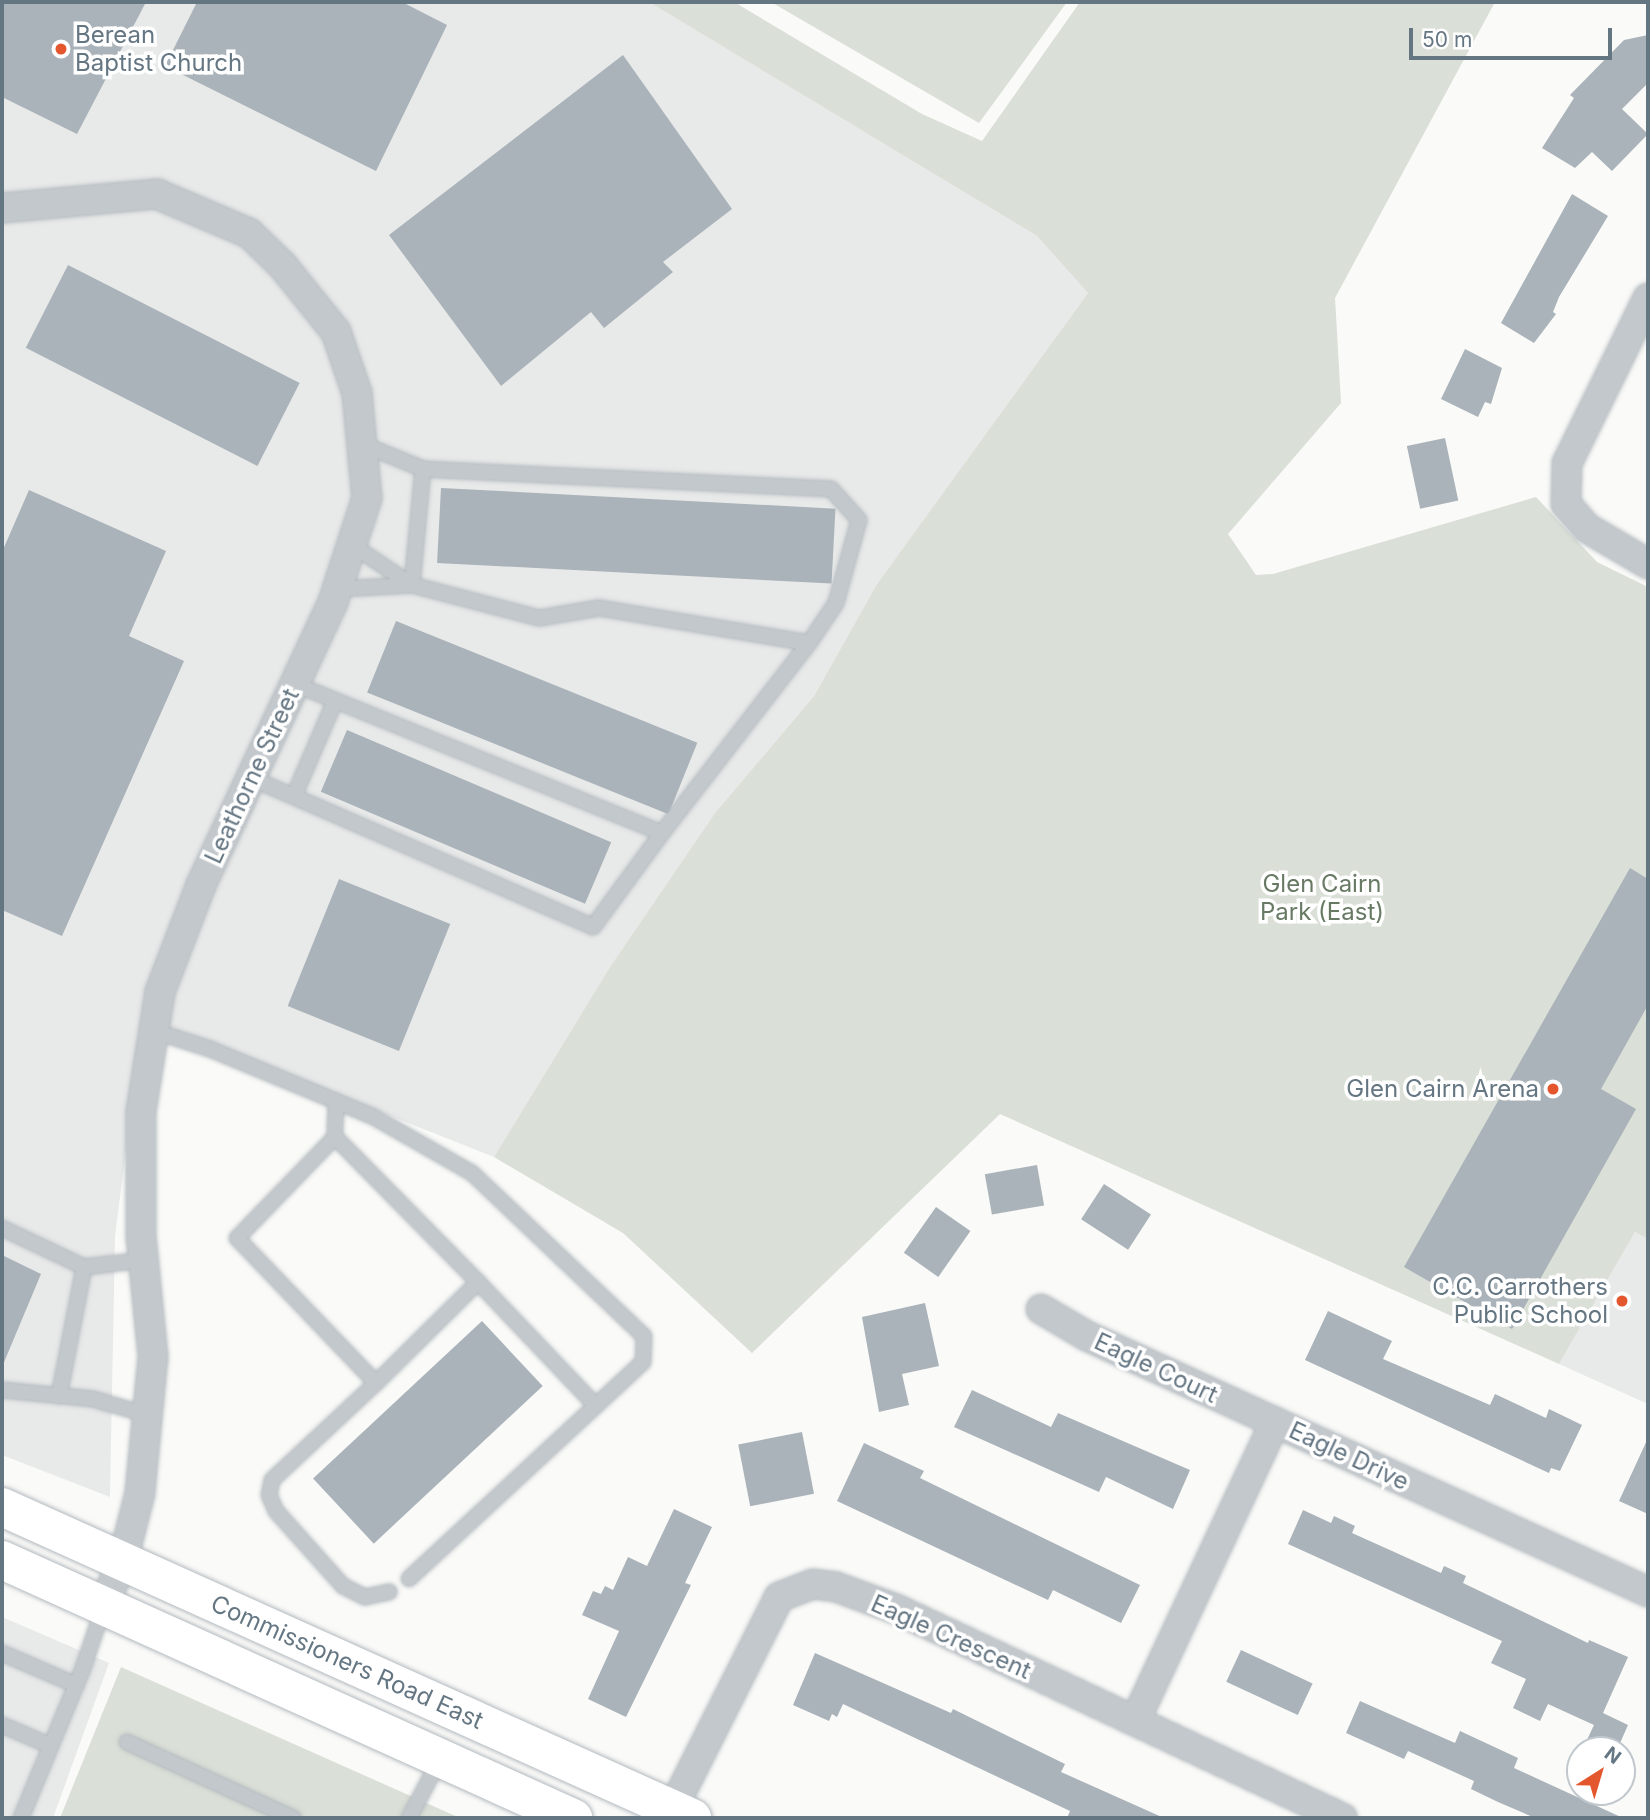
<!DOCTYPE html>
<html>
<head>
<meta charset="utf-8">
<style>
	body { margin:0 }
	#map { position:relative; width:1650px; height:1820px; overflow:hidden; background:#fafaf8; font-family:Inter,sans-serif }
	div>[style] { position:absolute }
	.built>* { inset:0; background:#e8e9e9 }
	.green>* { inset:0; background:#dadfd7 }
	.building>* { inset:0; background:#aab3b9; transform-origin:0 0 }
	.roads { filter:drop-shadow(0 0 2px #b3babf) drop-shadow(0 0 2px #b3babf) }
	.service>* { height:14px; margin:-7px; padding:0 7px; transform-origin:7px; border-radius:7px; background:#c3c8cc }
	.minor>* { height:28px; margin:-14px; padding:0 14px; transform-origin:14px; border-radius:14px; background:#c3c8cc }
	.secondary>* { height:38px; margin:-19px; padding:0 19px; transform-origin:19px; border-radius:19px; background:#fff }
	.dots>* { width:19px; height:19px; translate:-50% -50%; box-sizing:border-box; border:4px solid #fff; border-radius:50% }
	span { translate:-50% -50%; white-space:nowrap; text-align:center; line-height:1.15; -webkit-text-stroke:7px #fff; paint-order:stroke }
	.poi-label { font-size:24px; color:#657683 }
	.left { translate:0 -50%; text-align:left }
	.right { translate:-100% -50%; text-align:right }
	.street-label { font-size:24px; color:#657683 }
	.park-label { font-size:24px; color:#687a64 }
	.frame { position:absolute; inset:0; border:4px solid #657683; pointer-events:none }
	.north { position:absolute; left:1566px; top:1736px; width:70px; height:70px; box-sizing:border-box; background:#fff; border:2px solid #c1c8cd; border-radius:50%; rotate:37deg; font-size:19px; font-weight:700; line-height:28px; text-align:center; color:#657683 }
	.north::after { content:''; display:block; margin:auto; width:24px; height:32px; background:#e4572e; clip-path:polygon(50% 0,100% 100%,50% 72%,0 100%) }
	.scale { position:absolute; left:1409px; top:28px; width:203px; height:32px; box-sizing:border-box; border:4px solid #657683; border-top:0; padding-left:9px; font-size:21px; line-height:24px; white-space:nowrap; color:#657683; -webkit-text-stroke:5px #fff; paint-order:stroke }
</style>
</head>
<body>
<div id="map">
	<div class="built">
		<i style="clip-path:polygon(2px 2px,649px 2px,1037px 236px,1088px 293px,877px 584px,814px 696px,715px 813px,610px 967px,494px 1157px,143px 1018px,115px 1236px,110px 1497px,2px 1455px)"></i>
		<i style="clip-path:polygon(1635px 1232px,1648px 1239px,1648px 1404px,1559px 1364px)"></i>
		<i style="clip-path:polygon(2px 1617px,109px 1663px,53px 1818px,2px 1818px)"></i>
	</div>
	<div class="green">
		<i style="clip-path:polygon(649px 2px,734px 2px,922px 114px,982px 141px,1080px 2px,1495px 2px,1335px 298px,1341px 403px,1228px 534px,1256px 575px,1273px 574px,1536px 497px,1597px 562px,1648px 587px,1648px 1239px,1635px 1232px,1559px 1364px,1000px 1114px,752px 1353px,623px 1233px,494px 1157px,610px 967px,715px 813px,814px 696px,877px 584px,1088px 293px,1037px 236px)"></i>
		<i style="clip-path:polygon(771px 2px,1067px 2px,979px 123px)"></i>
		<i style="clip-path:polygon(121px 1667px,460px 1818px,60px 1818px)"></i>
	</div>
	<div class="building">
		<i style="clip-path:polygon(2px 2px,146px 2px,77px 134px,2px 97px)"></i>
		<i style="clip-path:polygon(197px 2px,402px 2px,447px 25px,376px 171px,165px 66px)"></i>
		<i style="clip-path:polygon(1648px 35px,1648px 83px,1622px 109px,1648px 134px,1612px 171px,1592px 152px,1575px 168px,1542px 148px,1574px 98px,1570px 95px,1624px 40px)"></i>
		<i style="clip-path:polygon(623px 55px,732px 209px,663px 262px,673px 272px,604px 328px,591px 312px,501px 386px,389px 235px)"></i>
		<i style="clip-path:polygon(1572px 194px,1608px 216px,1559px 297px,1553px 312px,1556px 314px,1534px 343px,1501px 323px)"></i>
		<i style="left:68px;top:265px;width:260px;height:93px;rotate:27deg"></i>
		<i style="clip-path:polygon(1465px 349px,1502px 368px,1491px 404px,1485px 402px,1478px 417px,1441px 399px)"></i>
		<i style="left:1445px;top:438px;width:64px;height:39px;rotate:78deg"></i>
		<i style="left:441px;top:488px;width:395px;height:75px;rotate:3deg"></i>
		<i style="clip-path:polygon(29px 490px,166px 551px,129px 636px,184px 661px,62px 936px,2px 910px,2px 552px)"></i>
		<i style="left:396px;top:621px;width:325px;height:77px;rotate:22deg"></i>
		<i style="left:347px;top:730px;width:287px;height:67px;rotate:23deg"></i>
		<i style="clip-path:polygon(1630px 868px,1648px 879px,1648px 1005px,1601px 1089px,1636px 1109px,1512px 1329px,1404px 1267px)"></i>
		<i style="left:339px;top:879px;width:120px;height:137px;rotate:22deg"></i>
		<i style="left:1037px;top:1165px;width:41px;height:53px;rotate:80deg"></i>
		<i style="left:1104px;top:1184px;width:56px;height:42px;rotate:33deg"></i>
		<i style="left:936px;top:1207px;width:42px;height:56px;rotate:35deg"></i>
		<i style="clip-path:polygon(2px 1255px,41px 1274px,2px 1367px)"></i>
		<i style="clip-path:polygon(925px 1303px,939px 1366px,902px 1374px,909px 1405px,879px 1412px,862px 1317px)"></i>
		<i style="clip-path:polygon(1328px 1311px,1392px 1341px,1383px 1359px,1490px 1405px,1495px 1394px,1546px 1418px,1549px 1409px,1582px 1425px,1560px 1471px,1551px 1468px,1549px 1473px,1305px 1360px)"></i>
		<i style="left:482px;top:1321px;width:89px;height:231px;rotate:47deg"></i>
		<i style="clip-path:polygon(972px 1390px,1051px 1427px,1058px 1413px,1190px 1470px,1173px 1509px,1106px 1477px,1099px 1492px,954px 1427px)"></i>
		<i style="left:802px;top:1432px;width:63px;height:65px;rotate:79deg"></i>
		<i style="clip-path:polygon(1648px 1438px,1648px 1514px,1619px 1501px)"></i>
		<i style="clip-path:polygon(864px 1443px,924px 1471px,920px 1478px,1140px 1585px,1121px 1623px,1053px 1590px,1048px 1600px,837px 1501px)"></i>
		<i style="clip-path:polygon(674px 1509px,712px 1527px,685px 1583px,691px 1585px,626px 1717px,588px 1699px,619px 1631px,582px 1615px,593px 1591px,601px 1594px,605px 1586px,613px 1590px,628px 1557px,647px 1566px)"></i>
		<i style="clip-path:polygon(1303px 1510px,1331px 1523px,1334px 1516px,1355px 1526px,1352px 1533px,1441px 1573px,1444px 1566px,1466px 1576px,1463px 1583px,1588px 1643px,1589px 1640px,1628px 1657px,1603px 1713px,1628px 1725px,1617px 1750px,1586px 1742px,1594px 1725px,1548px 1704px,1540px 1721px,1513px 1708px,1526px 1679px,1491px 1663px,1502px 1641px,1288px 1544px)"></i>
		<i style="left:1241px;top:1650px;width:79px;height:35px;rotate:25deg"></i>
		<i style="clip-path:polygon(815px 1653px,951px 1713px,953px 1709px,1065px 1764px,1061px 1772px,1164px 1818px,1067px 1818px,1070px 1811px,843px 1704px,837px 1717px,832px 1714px,829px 1721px,793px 1705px)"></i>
		<i style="clip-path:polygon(1360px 1701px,1455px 1743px,1460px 1731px,1518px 1758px,1514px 1768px,1623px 1818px,1535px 1818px,1498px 1802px,1471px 1789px,1474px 1781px,1408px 1751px,1404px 1759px,1346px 1733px)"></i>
	</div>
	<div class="roads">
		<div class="service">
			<i style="left:362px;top:444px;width:66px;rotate:22.3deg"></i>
			<i style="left:423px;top:469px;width:408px;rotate:2.8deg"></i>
			<i style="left:831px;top:489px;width:42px;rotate:47.9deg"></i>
			<i style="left:859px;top:520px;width:86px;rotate:105.5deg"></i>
			<i style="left:836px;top:603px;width:48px;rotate:124deg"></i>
			<i style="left:352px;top:545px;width:72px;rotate:33.7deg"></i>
			<i style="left:412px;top:585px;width:117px;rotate:-84.6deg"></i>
			<i style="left:295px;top:684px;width:396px;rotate:22.1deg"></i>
			<i style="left:662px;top:833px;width:240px;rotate:-52.3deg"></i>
			<i style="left:809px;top:643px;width:213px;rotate:-170.5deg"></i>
			<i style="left:599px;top:608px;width:61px;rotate:170.5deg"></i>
			<i style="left:539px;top:618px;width:131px;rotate:-165.4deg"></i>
			<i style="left:412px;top:585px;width:74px;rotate:176.9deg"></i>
			<i style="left:251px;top:778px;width:373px;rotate:23.5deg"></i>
			<i style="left:593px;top:927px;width:117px;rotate:-53.7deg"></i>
			<i style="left:294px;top:796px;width:103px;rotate:-66.7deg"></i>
			<i style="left:154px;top:1031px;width:59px;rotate:17.8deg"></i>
			<i style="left:210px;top:1049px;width:175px;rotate:22.5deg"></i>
			<i style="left:372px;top:1116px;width:115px;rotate:29.7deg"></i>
			<i style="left:472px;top:1173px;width:237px;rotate:43.5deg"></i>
			<i style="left:644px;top:1336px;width:26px;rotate:92deg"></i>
			<i style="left:643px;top:1362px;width:319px;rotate:137.2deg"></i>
			<i style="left:336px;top:1101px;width:36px;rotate:92deg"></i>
			<i style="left:335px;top:1137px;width:141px;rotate:134.1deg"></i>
			<i style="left:237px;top:1238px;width:201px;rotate:46.2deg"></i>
			<i style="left:376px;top:1383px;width:144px;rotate:-44.7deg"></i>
			<i style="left:478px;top:1282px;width:171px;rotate:46.4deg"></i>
			<i style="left:335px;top:1137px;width:204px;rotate:45.4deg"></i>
			<i style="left:2px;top:1228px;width:91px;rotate:25.4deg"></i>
			<i style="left:84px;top:1267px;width:60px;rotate:-6.7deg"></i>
			<i style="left:376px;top:1383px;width:142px;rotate:137deg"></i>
			<i style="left:272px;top:1480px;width:15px;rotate:101deg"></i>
			<i style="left:269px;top:1495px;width:17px;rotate:66deg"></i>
			<i style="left:276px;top:1511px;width:101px;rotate:48.2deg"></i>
			<i style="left:343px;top:1586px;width:25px;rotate:27deg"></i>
			<i style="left:365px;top:1597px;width:25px;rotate:-12deg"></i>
			<i style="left:2px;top:1390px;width:91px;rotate:5.6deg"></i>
			<i style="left:93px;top:1399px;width:57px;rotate:16.2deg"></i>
			<i style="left:59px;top:1396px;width:131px;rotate:-79deg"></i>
			<i style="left:2px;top:1653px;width:81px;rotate:23.4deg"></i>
			<i style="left:2px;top:1725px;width:53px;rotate:23.2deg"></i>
			<i style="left:127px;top:1742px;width:183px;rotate:24.6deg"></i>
			<i style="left:21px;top:1818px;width:159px;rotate:-67.5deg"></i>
			<i style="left:82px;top:1671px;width:65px;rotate:-71.3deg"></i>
			<i style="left:409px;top:1818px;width:64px;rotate:-62.2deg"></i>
		</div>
		<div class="minor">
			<i style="left:2px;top:208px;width:156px;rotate:-5.2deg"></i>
			<i style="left:157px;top:194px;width:100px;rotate:23deg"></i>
			<i style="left:249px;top:233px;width:47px;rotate:44.1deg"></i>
			<i style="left:283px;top:266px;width:85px;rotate:51.2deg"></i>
			<i style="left:336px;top:332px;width:65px;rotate:71deg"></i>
			<i style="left:357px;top:393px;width:105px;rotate:84.6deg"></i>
			<i style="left:367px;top:498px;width:109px;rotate:108.1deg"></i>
			<i style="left:333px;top:602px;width:312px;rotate:115deg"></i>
			<i style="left:201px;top:885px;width:115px;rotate:111deg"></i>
			<i style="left:160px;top:992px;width:121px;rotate:99deg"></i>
			<i style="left:141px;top:1112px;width:124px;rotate:90deg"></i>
			<i style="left:141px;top:1236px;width:122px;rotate:84.3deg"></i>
			<i style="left:153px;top:1357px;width:137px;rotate:95.5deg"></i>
			<i style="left:140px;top:1493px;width:69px;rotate:104.2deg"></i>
			<i style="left:123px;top:1560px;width:51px;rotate:113.1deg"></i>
			<i style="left:1648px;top:298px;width:184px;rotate:116.1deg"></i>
			<i style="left:1567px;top:463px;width:41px;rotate:91.4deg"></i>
			<i style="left:1566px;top:504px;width:32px;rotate:49deg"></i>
			<i style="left:1587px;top:528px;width:71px;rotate:30.5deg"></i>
			<i style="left:1041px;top:1309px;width:53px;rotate:30.4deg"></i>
			<i style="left:1087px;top:1336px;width:207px;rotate:24.6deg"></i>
			<i style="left:1135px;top:1721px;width:330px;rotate:-64.9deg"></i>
			<i style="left:1275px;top:1422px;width:410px;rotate:24.5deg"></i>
			<i style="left:668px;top:1818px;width:247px;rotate:-63.3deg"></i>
			<i style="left:779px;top:1597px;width:36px;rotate:-21deg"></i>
			<i style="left:813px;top:1584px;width:23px;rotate:7deg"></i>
			<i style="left:836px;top:1587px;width:64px;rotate:20.1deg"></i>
			<i style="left:896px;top:1609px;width:493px;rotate:25.1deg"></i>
		</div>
		<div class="secondary">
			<i style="left:2px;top:1507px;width:757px;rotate:24.26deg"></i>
			<i style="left:2px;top:1560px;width:627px;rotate:24.32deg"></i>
		</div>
	</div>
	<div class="dots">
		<i style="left:61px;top:49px;background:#e4572e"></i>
		<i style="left:1553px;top:1089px;background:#e4572e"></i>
		<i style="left:1622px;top:1301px;background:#e4572e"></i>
	</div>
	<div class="poi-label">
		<span class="left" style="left:75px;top:49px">Berean<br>Baptist Church</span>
		<span class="right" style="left:1539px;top:1089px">Glen Cairn Arena</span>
		<span class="right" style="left:1608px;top:1301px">C.C. Carrothers<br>Public School</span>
	</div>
	<div class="street-label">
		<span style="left:252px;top:776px;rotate:-65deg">Leathorne Street</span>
		<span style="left:1156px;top:1368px;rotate:25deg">Eagle Court</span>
		<span style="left:1349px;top:1456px;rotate:25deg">Eagle Drive</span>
		<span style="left:951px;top:1637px;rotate:24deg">Eagle Crescent</span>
		<span style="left:347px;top:1662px;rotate:24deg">Commissioners Road East</span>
	</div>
	<div class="park-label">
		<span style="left:1322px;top:898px">Glen Cairn<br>Park (East)</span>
	</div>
	<div class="frame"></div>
	<div class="north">N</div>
	<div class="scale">50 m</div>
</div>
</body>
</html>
